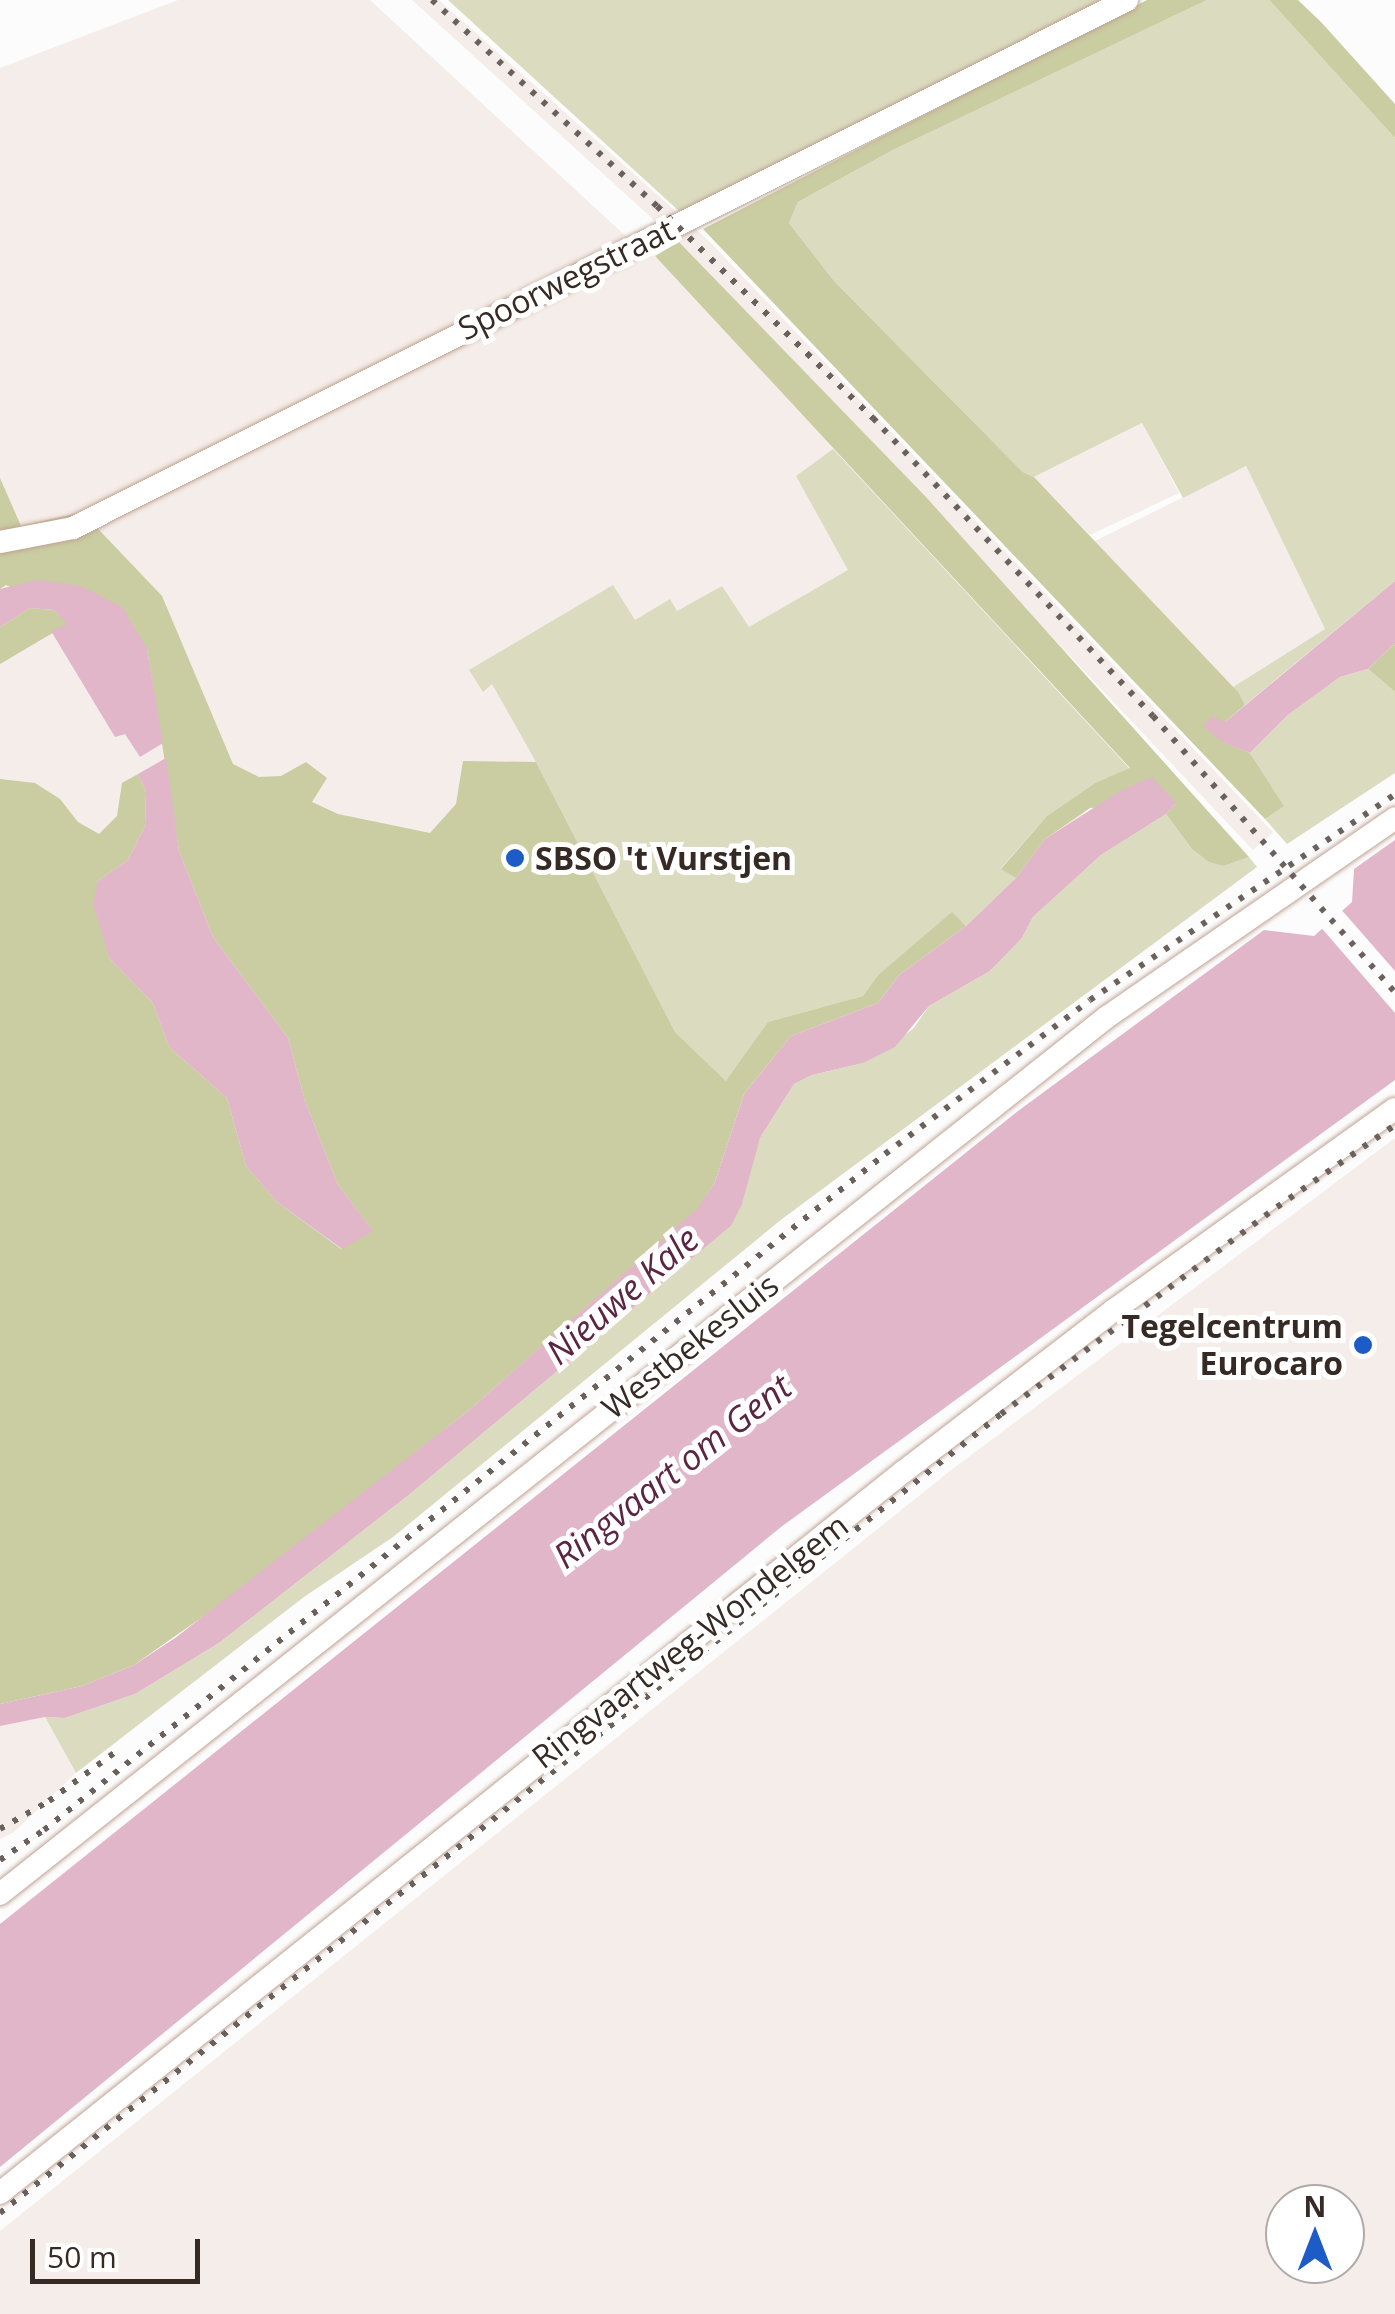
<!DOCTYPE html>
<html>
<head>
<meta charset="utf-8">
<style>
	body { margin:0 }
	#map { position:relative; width:1395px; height:2314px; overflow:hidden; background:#fcfcfc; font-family:"Open Sans",sans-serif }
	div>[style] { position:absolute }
	.built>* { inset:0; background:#f5ede9 }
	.green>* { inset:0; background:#dbdcbf }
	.forest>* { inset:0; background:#cacca2 }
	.water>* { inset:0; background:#e1b6c9 }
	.pier>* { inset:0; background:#fcfcfc }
	.roads { filter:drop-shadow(0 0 2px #bfa292) drop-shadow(0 0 2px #bfa292) }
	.minor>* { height:22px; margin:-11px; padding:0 11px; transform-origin:11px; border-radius:11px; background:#fff }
	.rail>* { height:6px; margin-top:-3px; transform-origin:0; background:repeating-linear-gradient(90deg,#6a615c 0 5px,transparent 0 15px) }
	.dots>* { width:28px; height:28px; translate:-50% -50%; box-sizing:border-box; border:5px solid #fff; border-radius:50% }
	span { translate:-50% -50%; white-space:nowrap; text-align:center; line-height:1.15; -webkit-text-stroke:10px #fff; paint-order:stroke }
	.street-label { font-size:32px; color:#362a24 }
	.poi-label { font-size:32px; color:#362a24; font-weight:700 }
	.left { translate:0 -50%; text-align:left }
	.right { translate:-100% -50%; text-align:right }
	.water-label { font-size:35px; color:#5b2641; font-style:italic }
	.north { position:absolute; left:1265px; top:2184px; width:100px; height:100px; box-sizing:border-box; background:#fff; border:2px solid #afaaa7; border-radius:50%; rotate:0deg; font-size:28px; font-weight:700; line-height:40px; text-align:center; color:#362a24 }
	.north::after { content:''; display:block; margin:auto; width:35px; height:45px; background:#1d5bc6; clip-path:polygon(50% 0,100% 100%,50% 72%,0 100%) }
	.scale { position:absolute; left:30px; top:2239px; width:170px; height:45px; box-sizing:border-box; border:5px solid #362a24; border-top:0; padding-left:12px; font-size:30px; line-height:35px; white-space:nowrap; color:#362a24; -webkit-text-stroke:8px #fff; paint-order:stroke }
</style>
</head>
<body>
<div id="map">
	<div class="built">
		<i style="clip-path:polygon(178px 0,370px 0,630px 240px,655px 256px,1130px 769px,966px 926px,811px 1025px,0 1704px,0 68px)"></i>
		<i style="clip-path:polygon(412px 0,439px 0,709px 241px,1273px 832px,1253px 850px,688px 251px)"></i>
		<i style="clip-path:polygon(1142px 423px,1179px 493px,1090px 535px,1034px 477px)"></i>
		<i style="clip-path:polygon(1246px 466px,1325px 629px,1233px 687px,1093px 542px)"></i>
		<i style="clip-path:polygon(evenodd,1395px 1138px,1395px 2314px,0 2314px,0 2231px,955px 1467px,1395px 1138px,1285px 2204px,1345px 2204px,1345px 2264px,1285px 2264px,1285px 2204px)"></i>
		<i style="clip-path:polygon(45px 1717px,76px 1773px,14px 1832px,0 1839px,0 1726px)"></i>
	</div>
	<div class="green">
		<i style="clip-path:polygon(448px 0,1104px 0,680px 212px)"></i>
		<i style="clip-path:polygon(1207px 0,1269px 0,1395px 138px,1395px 581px,1245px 705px,1233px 687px,1325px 629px,1246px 466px,1183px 498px,1142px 423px,1034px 477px,1023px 472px,835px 282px,789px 223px,798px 202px,893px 150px)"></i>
		<i style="clip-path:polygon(833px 449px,1130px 769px,1095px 783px,1047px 816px,1001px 868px,1016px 878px,966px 926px,952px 913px,878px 975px,863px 996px,768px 1022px,727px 1082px,675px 1032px,536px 762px,492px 684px,483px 692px,469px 670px,613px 585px,635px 620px,670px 599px,677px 611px,722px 586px,749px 627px,848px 570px,796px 476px)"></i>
		<i style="clip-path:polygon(1368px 669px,1395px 692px,1395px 773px,1287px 844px,1265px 819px,1283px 805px,1250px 753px,1288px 715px,1340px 677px)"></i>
		<i style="clip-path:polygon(1166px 814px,1191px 848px,1224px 866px,1249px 857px,1257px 867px,782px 1219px,393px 1537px,304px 1597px,76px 1773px,45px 1717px,65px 1718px,135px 1694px,219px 1643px,410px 1494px,731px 1226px,760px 1138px,794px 1084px,812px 1075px,863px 1063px,913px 1029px,929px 1006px,990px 971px,1022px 938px,1033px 917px,1101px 855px)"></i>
	</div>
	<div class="forest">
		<i style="clip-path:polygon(1147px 0,1207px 0,893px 150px,798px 202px,789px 223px,835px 282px,1023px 472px,1034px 477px,1238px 692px,1245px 705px,1225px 722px,1223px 742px,1250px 753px,1284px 806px,1265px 819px,703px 229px)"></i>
		<i style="clip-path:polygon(1269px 0,1298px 0,1321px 22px,1395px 104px,1395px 138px)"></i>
		<i style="clip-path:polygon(679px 242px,926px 497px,1249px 857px,1224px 866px,1209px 862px,1191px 848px,1166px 814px,1175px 804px,1090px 808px,1045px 839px,1016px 878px,1001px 869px,1047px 816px,1095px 783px,1130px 768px,655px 256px)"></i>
		<i style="clip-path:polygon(0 478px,21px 526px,82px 512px,162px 596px,233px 764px,259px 777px,281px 776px,306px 762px,327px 778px,312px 802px,338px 814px,430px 833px,456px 804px,463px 761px,536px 762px,675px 1032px,726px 1081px,768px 1022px,863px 996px,878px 975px,952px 912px,966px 926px,899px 975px,878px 1003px,791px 1036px,744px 1094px,715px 1182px,697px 1210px,468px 1411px,238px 1592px,134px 1665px,82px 1686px,0 1704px,0 779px,35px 783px,60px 799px,78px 822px,99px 834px,117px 816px,122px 783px,138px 774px,146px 792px,145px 826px,128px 860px,98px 881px,110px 959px,153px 1003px,169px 1047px,227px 1098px,246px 1166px,277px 1202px,341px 1249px,372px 1230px,338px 1185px,305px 1101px,288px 1038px,213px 937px,179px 851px,147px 649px,6px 585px,0 589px)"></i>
		<i style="clip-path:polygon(30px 608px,54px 610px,68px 624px,0 664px,0 627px)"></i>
		<i style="clip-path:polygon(1395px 643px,1395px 692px,1368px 669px)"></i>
	</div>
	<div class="water">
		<i style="clip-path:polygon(38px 580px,81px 586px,122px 607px,147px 649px,163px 743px,140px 757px,125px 734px,115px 737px,51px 631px,67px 624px,54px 610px,30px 608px,0 627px,0 589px)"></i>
		<i style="clip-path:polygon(1395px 581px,1395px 643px,1368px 669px,1340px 677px,1288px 715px,1250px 753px,1222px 742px,1203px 726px,1212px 716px,1225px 722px)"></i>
		<i style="clip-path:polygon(166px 758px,179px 851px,213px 937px,288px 1038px,305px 1101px,338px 1185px,373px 1231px,342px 1249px,277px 1202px,246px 1166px,227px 1098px,169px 1047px,153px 1003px,110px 959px,93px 904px,98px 881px,128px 860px,145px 826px,146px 792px,138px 774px)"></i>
		<i style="clip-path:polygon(1152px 777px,1176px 803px,1166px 814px,1101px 855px,1033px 917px,1022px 938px,990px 971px,929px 1006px,895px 1047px,863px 1063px,812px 1075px,794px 1084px,760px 1138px,742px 1204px,731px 1226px,410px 1494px,219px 1643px,135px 1694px,65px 1718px,45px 1717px,0 1726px,0 1704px,82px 1686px,134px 1665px,175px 1638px,468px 1411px,697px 1209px,715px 1182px,744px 1094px,791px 1036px,878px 1003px,899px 975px,966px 926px,1016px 878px,1045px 839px,1120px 791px)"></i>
		<i style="clip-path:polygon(1395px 840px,1395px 1080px,781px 1527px,0 2167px,0 1924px,1018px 1111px,1264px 930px,1314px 936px,1352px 902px,1354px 869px)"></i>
	</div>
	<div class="pier">
		<i style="clip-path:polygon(1339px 907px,1395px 971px,1395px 1013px,1319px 925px)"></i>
	</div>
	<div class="roads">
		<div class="minor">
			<i style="left:0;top:542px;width:74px;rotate:-10.9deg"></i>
			<i style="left:73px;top:528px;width:1179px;rotate:-26.61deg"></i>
			<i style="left:0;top:1894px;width:1412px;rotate:-38.39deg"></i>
			<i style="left:1107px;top:1017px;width:350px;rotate:-34.6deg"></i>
			<i style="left:0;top:2193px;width:1156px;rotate:-38.61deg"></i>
			<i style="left:903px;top:1472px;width:266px;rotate:-37.5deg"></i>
			<i style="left:1114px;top:1310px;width:345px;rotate:-35.6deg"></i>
		</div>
	</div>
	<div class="rail">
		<i style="left:432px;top:0;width:305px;rotate:42.5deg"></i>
		<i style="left:657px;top:206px;width:303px;rotate:44.5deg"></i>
		<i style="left:873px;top:418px;width:409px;rotate:46.8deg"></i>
		<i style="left:1153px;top:716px;width:367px;rotate:48.8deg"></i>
		<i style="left:0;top:1829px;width:56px;rotate:-29.7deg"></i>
		<i style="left:49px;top:1801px;width:81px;rotate:-36.4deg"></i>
		<i style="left:0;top:1860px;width:53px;rotate:-34.3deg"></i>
		<i style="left:44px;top:1830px;width:1079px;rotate:-38.79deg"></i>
		<i style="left:885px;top:1154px;width:256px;rotate:-36.9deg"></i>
		<i style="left:1090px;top:1000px;width:368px;rotate:-34deg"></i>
		<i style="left:0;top:2213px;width:1281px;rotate:-38.6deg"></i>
		<i style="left:1001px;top:1414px;width:345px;rotate:-36.9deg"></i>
		<i style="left:1277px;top:1207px;width:144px;rotate:-34.8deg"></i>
	</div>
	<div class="dots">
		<i style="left:515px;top:858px;background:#1d5bc6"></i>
		<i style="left:1363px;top:1345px;background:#1d5bc6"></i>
	</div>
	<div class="street-label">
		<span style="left:566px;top:279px;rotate:-26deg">Spoorwegstraat</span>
		<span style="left:690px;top:1346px;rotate:-38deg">Westbekesluis</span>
		<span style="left:690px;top:1641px;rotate:-38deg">Ringvaartweg-Wondelgem</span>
	</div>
	<div class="poi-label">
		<span class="left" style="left:535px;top:858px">SBSO 't Vurstjen</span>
		<span class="right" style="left:1343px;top:1345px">Tegelcentrum<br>Eurocaro</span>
	</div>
	<div class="water-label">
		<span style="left:622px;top:1295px;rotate:-41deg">Nieuwe Kale</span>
		<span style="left:672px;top:1471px;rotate:-38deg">Ringvaart om Gent</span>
	</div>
	<div class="north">N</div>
	<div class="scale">50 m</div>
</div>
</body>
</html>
